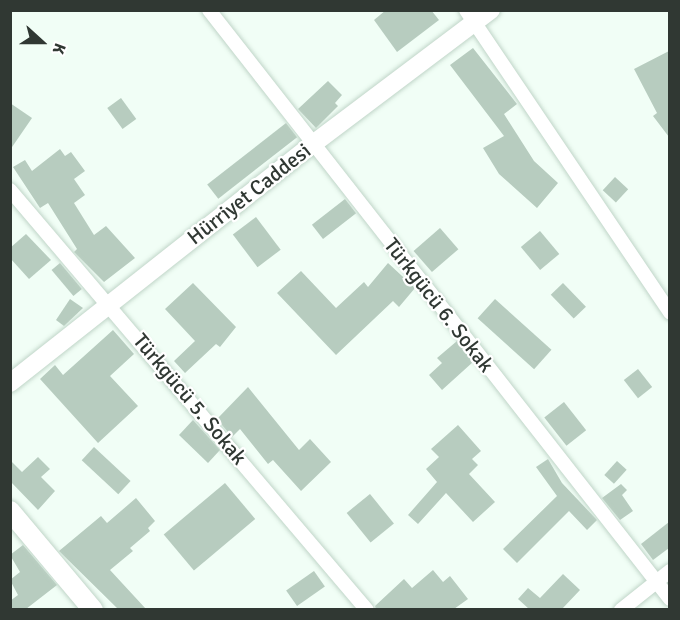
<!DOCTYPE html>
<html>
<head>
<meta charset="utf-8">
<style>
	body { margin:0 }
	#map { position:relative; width:680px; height:620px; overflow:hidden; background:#f1fef6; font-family:Signika,sans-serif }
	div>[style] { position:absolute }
	.building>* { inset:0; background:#b7ccbf; transform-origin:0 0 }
	.roads { filter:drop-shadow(0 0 2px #c0d5c8) drop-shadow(0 0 2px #c0d5c8) }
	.minor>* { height:14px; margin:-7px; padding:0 7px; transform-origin:7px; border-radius:7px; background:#fff }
	.tertiary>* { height:18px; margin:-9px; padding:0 9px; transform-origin:9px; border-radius:9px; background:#fff }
	.secondary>* { height:20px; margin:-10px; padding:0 10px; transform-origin:10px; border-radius:10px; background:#fff }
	span { translate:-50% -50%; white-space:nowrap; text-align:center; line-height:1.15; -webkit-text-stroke:4.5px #fff; paint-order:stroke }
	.street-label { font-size:21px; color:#303833 }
	.frame { position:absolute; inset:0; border:12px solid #303833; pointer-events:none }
	.north { position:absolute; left:12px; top:12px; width:60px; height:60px; -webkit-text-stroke:4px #fff; paint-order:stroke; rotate:111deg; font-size:16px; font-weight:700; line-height:24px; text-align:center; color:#303833 }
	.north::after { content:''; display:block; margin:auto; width:21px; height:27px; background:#303833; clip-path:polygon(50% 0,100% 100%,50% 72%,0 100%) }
</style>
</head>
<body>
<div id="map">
	<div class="building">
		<i style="clip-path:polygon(386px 10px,431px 10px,439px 20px,397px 52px,374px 20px)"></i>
		<i style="clip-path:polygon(473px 48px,517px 104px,504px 114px,534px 161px,558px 183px,537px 208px,499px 174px,483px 148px,504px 136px,450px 65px)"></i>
		<i style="clip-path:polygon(669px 51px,669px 137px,653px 116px,657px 113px,634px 69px)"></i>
		<i style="clip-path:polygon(328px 81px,342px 95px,335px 103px,338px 106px,316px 128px,298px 109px)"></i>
		<i style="left:121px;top:98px;width:26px;height:17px;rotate:54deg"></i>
		<i style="clip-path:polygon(10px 103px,32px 118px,10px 150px)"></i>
		<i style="left:286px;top:123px;width:18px;height:100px;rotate:52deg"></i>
		<i style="clip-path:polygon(60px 149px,65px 156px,71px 152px,85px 171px,74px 179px,85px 195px,74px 203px,94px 235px,106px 226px,135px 258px,104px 282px,74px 252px,77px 249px,48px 203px,40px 208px,13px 167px,25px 160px,32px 171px)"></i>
		<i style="left:615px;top:177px;width:18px;height:18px;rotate:43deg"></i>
		<i style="left:345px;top:199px;width:18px;height:42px;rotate:52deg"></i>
		<i style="left:256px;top:217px;width:41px;height:29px;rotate:53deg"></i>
		<i style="left:440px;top:228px;width:28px;height:35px;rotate:49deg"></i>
		<i style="left:540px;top:231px;width:30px;height:25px;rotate:50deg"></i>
		<i style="clip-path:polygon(26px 234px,51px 260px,29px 279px,10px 258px,10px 248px)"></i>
		<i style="left:60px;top:263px;width:34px;height:11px;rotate:50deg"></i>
		<i style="clip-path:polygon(388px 263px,415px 288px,399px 307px,393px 301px,336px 355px,277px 293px,301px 271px,336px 308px,364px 282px,368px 287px)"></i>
		<i style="clip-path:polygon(193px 283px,236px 327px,220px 347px,216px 344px,185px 373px,174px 361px,195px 341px,165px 309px)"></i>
		<i style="left:563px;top:283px;width:33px;height:17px;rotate:46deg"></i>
		<i style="clip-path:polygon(70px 299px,83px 308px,64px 326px,56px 320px)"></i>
		<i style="left:495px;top:299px;width:76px;height:26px;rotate:42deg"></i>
		<i style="clip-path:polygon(113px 330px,134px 354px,110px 376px,138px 406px,98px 443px,40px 379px,55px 365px,63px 375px)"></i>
		<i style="clip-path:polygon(457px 341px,473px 362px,442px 390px,429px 375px,442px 363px,437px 358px)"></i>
		<i style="left:638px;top:369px;width:23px;height:18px;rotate:52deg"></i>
		<i style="clip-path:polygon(248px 387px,299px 450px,310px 439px,331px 462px,301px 491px,273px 460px,268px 464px,240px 429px,232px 437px,217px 419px)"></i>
		<i style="left:564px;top:402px;width:36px;height:25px;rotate:52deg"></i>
		<i style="clip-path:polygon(193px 420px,220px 450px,208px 463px,179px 435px)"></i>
		<i style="clip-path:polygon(458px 425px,481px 451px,472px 459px,478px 465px,469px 474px,495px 502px,473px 522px,446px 493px,418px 524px,408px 515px,437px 482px,426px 469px,439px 457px,431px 449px)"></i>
		<i style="left:94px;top:447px;width:50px;height:18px;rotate:43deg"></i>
		<i style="clip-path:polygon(38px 457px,50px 469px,41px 477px,55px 491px,38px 510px,10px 481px,10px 460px,22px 472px)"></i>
		<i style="clip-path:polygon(548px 459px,562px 483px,597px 520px,587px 530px,569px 511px,517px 563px,503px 549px,557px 496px,536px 467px)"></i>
		<i style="left:617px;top:461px;width:13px;height:19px;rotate:42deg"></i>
		<i style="left:225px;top:483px;width:47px;height:80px;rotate:50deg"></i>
		<i style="clip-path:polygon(621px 484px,627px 490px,622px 495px,633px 511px,620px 520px,602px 498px)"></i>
		<i style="left:370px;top:494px;width:38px;height:30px;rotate:51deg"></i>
		<i style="clip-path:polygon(136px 498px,155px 521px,148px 528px,150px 531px,130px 548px,133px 551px,110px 570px,146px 609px,118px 609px,59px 551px,101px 516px,107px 523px)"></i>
		<i style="clip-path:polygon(669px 522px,669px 548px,653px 560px,641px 544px)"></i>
		<i style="clip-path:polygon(23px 545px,57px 585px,26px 609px,10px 609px,10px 601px,18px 595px,10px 580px,20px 572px,10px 555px)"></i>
		<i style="clip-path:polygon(433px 570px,443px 582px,450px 576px,468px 599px,454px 609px,376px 609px,375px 606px,404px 579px,412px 588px)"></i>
		<i style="left:314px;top:571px;width:19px;height:34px;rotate:55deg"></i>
		<i style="clip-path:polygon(563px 574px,580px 590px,562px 609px,529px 609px,518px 599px,528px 588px,540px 598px)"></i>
	</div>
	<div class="roads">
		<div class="minor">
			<i style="left:209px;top:10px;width:748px;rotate:51.95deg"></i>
			<i style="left:466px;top:10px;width:365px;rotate:56deg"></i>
			<i style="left:10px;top:190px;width:551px;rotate:49.64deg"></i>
			<i style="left:621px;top:610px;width:63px;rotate:-38.5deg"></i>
		</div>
		<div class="tertiary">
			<i style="left:10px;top:383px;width:386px;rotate:-38.3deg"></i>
			<i style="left:313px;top:144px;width:223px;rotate:-37deg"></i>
		</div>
		<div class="secondary">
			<i style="left:10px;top:511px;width:129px;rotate:50deg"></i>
		</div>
	</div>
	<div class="street-label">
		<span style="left:249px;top:194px;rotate:-38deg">Hürriyet Caddesi</span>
		<span style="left:439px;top:305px;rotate:52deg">Türkgücü 6. Sokak</span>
		<span style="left:190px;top:399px;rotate:50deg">Türkgücü 5. Sokak</span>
	</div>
	<div class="frame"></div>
	<div class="north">K</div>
</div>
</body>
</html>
